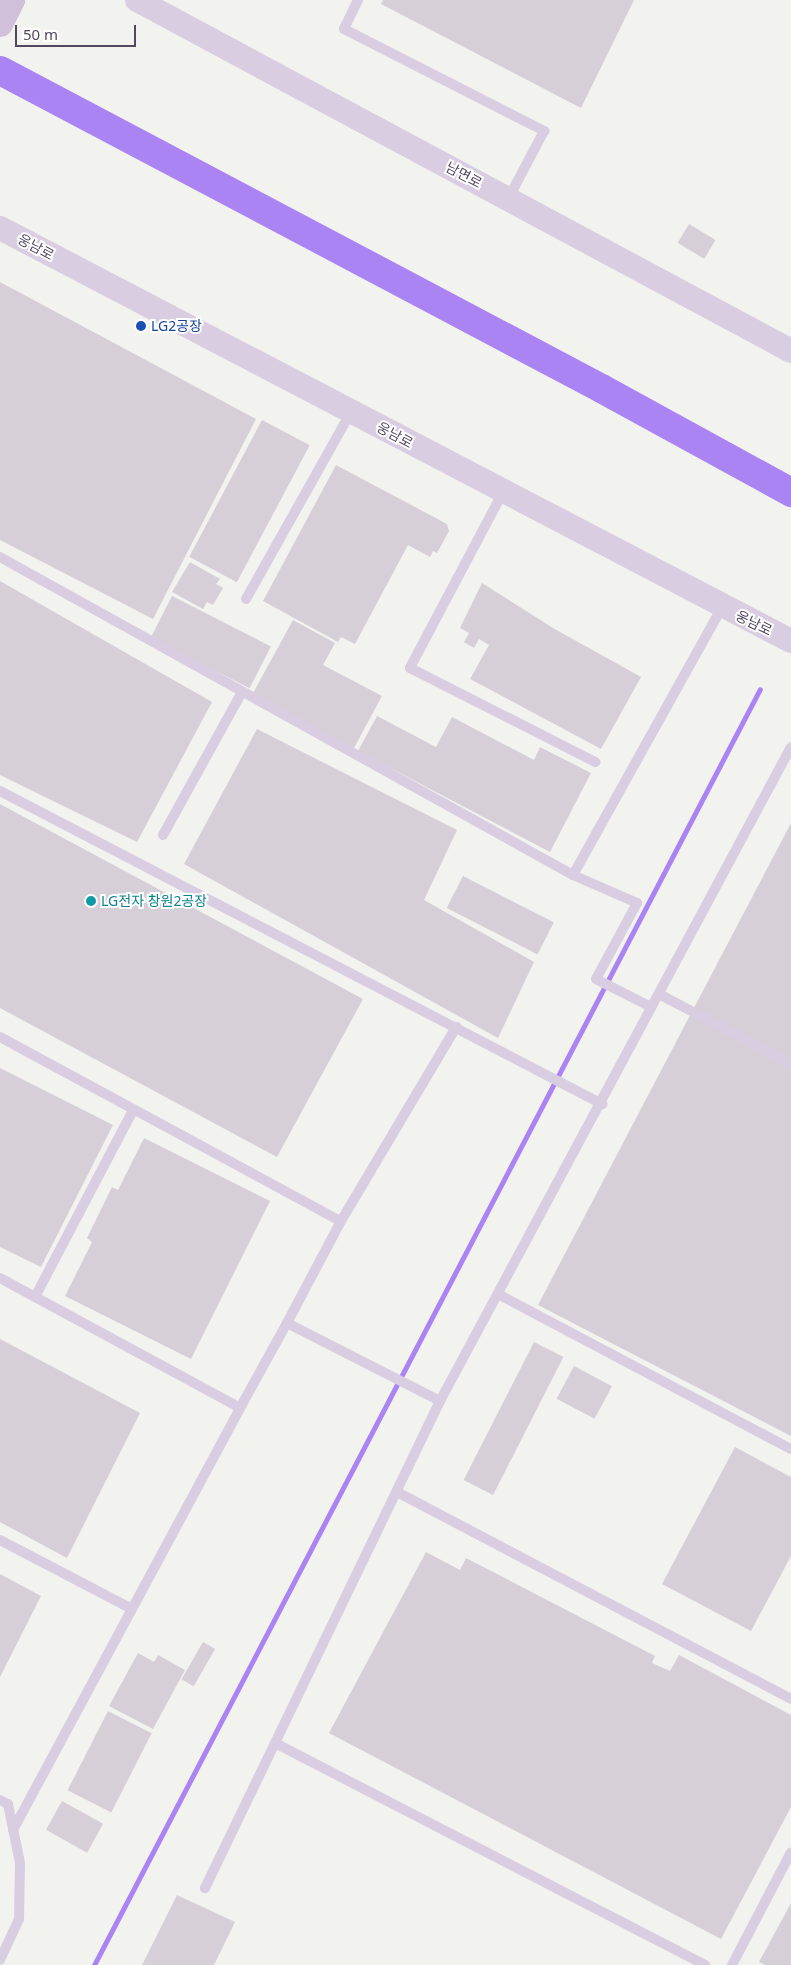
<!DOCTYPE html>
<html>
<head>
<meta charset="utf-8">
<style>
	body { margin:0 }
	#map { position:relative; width:791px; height:1965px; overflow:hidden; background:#f2f2ef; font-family:"Noto Sans","Noto Sans KR",sans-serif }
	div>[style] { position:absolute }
	.stream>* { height:5px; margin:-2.5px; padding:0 2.5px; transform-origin:2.5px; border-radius:2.5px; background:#ab84f4 }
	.river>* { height:29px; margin:-14.5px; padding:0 14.5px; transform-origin:14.5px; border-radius:14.5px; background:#ab84f4 }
	.building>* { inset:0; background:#d6cfd8; transform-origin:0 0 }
	.service>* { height:10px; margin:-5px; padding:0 5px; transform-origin:5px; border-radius:5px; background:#d9cde1 }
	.tertiary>* { height:24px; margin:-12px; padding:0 12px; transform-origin:12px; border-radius:12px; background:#d9cde1 }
	.secondary>* { height:26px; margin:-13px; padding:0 13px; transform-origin:13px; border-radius:13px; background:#d1c0da }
	.dots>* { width:14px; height:14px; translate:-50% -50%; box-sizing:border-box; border:2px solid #fff; border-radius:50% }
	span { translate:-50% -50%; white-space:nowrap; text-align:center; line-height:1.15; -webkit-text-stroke:4px #fff; paint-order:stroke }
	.street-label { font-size:14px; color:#55465f }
	.transit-label { font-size:14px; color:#164399 }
	.left { translate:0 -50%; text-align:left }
	.culture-label { font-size:14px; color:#0d838f }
	.scale { position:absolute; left:15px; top:25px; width:121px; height:22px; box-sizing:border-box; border:2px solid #55465f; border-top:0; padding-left:6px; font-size:15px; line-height:18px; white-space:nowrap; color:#55465f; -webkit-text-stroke:4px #fff; paint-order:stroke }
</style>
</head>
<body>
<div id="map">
	<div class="stream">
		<i style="left:94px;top:1965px;width:1439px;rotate:-62.44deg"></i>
	</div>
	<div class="river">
		<i style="left:0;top:70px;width:680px;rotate:27.88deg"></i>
		<i style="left:601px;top:388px;width:217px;rotate:28.7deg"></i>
	</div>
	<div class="building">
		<i style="clip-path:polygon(383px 0,634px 0,581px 108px,381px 4px)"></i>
		<i style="left:689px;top:224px;width:31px;height:22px;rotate:31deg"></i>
		<i style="clip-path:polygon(0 282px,256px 419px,153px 619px,0 540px)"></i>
		<i style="left:262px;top:420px;width:54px;height:155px;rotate:28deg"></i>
		<i style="clip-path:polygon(336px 465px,447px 524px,449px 531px,437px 553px,433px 551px,430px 557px,408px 545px,355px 644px,341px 637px,338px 642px,263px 601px)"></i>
		<i style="clip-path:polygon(190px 562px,220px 579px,216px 584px,223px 588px,213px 605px,207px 602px,203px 609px,172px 592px)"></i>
		<i style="clip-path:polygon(0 581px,212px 702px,137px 842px,0 775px)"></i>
		<i style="clip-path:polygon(482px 583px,553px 628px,641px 677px,601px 749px,470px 679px,489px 645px,479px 639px,474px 648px,464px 642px,469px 633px,460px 628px)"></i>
		<i style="left:172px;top:596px;width:111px;height:47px;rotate:27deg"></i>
		<i style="clip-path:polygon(293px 620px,335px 643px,323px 665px,382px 696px,354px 748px,252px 695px)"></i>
		<i style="clip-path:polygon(377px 716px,436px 747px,452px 717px,534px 760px,540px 747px,591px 773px,550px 852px,358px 751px)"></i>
		<i style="clip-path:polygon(257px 729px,457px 830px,424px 900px,534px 962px,498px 1038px,184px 864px)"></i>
		<i style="clip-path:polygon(0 804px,363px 999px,277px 1157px,0 1008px)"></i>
		<i style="clip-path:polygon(791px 823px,791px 1436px,538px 1305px)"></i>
		<i style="left:463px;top:876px;width:102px;height:36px;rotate:27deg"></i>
		<i style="clip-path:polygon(0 1068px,113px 1125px,41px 1267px,0 1247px)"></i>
		<i style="clip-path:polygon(144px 1138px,270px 1201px,191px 1359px,65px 1296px,92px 1242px,87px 1238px,112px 1187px,118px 1190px)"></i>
		<i style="clip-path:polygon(0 1339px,140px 1413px,67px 1558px,0 1522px)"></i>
		<i style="left:534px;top:1342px;width:33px;height:155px;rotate:27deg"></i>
		<i style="left:574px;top:1366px;width:43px;height:37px;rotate:28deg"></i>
		<i style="clip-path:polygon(735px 1447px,791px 1477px,791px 1556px,751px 1631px,662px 1584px)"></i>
		<i style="clip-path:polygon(426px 1552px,460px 1570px,466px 1558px,655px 1656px,652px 1663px,670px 1671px,679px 1655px,791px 1715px,791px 1807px,721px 1939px,329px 1733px)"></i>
		<i style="clip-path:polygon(0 1574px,41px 1596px,0 1677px)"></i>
		<i style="left:203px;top:1642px;width:14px;height:43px;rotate:30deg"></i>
		<i style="clip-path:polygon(138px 1653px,154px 1662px,158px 1655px,185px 1670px,153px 1729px,109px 1706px)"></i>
		<i style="left:108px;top:1711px;width:49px;height:89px;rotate:27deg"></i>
		<i style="left:62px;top:1801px;width:47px;height:33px;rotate:29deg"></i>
		<i style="clip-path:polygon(177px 1895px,235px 1922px,214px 1965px,142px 1965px)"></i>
		<i style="clip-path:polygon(791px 1903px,791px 1965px,765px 1965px,759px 1962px)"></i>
	</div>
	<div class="service">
		<i style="left:358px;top:0;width:32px;rotate:116deg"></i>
		<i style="left:344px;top:29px;width:225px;rotate:27deg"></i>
		<i style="left:544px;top:131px;width:77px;rotate:117.9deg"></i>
		<i style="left:503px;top:492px;width:199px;rotate:117.9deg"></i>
		<i style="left:410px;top:668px;width:208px;rotate:26.9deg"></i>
		<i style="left:0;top:557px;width:655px;rotate:29.03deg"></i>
		<i style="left:573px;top:875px;width:70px;rotate:23.6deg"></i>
		<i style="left:637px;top:903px;width:86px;rotate:118.3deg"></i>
		<i style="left:596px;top:979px;width:62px;rotate:27deg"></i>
		<i style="left:246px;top:599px;width:214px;rotate:-60.7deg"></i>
		<i style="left:0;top:791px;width:679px;rotate:27.47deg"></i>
		<i style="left:163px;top:835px;width:163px;rotate:-61.1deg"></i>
		<i style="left:573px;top:875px;width:307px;rotate:-60.9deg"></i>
		<i style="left:659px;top:994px;width:149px;rotate:27.9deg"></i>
		<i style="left:0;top:1037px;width:387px;rotate:28.4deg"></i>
		<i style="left:341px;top:1221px;width:115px;rotate:117.9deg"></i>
		<i style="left:287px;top:1323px;width:172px;rotate:27deg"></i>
		<i style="left:440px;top:1401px;width:541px;rotate:115.76deg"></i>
		<i style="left:341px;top:1221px;width:226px;rotate:-59.3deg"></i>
		<i style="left:0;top:1278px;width:273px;rotate:28.4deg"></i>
		<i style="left:240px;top:1408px;width:97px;rotate:-61.1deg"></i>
		<i style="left:498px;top:1294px;width:331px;rotate:27.9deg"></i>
		<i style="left:35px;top:1297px;width:211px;rotate:-62.3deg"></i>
		<i style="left:440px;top:1401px;width:742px;rotate:-61.78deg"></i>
		<i style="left:397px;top:1492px;width:445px;rotate:27.7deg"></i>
		<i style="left:0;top:1540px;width:149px;rotate:27.6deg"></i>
		<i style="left:275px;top:1743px;width:484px;rotate:27.3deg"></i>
		<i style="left:0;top:1800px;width:9px;rotate:27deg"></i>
		<i style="left:8px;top:1804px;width:60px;rotate:78.5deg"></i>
		<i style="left:20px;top:1863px;width:56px;rotate:91deg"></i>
		<i style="left:19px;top:1919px;width:45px;rotate:114.9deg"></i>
		<i style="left:13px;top:1830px;width:479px;rotate:-61.7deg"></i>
		<i style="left:732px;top:1965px;width:127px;rotate:-62.4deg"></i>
	</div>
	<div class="tertiary">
		<i style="left:137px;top:0;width:742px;rotate:28.22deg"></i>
		<i style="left:0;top:228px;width:892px;rotate:27.57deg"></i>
	</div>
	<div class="secondary">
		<i style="left:0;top:24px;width:27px;rotate:-63deg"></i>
	</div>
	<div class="dots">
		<i style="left:141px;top:326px;background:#1a4fb4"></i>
		<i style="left:91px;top:901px;background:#0f9aa8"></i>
	</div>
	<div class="street-label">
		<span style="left:464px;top:175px;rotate:28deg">남면로</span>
		<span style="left:36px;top:247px;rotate:28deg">웅남로</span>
		<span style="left:395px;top:435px;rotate:28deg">웅남로</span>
		<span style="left:754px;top:623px;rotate:26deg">웅남로</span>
	</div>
	<div class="transit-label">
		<span class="left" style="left:151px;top:326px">LG2공장</span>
	</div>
	<div class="culture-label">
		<span class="left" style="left:101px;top:901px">LG전자 창원2공장</span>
	</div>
	<div class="scale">50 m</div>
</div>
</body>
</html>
